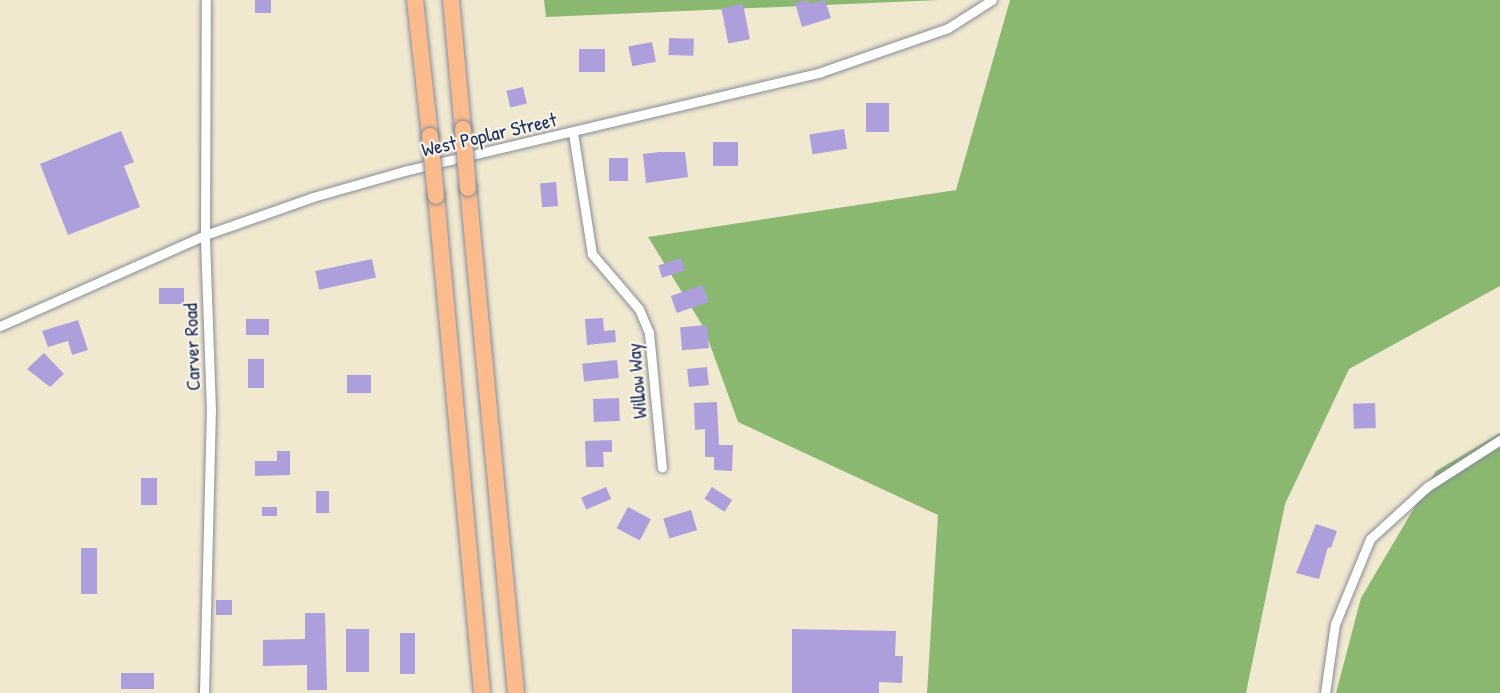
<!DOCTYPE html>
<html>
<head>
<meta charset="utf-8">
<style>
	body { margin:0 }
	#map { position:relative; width:1500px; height:693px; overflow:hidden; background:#f1e8d0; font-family:"Patrick Hand",sans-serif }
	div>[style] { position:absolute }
	.forest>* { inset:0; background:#8ab871 }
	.building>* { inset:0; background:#ae9edb; transform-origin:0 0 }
	.roads { filter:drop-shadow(0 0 2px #868c97) drop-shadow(0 0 2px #868c97) }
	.street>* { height:9px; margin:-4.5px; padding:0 4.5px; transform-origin:4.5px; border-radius:4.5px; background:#fff }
	.highway>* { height:16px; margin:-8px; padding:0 8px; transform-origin:8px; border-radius:8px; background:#fbbb8c }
	.bridges { filter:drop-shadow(0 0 2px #868c97) drop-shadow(0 0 2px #868c97) }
	.highway-bridge>* { height:16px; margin:-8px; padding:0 8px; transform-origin:8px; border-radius:8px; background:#fbbb8c }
	span { translate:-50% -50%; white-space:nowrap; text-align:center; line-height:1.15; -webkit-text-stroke:4.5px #f7f3e8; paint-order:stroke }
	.street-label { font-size:20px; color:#1b2f5e }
</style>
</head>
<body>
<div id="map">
	<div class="forest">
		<i style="clip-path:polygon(544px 0,939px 0,546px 17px)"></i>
		<i style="clip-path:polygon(1010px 0,1500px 0,1500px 286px,1349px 369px,1285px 504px,1246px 693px,927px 693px,938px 515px,738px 422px,704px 328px,648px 237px,956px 190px)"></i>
		<i style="clip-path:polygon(1500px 433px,1500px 693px,1336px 693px,1361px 598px,1436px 471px)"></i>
	</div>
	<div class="building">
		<i style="left:255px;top:0;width:16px;height:13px"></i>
		<i style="clip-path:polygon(807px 0,809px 4px,825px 0,831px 18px,802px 27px,795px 3px)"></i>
		<i style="left:743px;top:4px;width:36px;height:22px;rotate:79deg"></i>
		<i style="left:669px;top:38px;width:25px;height:17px;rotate:2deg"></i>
		<i style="left:652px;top:42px;width:20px;height:24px;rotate:79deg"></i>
		<i style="left:579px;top:49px;width:26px;height:23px"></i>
		<i style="left:523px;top:87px;width:17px;height:17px;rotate:77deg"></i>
		<i style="left:866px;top:103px;width:23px;height:29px"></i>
		<i style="left:844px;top:129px;width:20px;height:35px;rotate:81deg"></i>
		<i style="clip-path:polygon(121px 131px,134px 162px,124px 166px,140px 207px,68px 235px,40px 164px)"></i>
		<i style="left:713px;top:142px;width:25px;height:24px"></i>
		<i style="clip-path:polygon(659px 152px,685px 152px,688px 177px,646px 183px,643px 154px)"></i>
		<i style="left:609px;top:158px;width:19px;height:23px"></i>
		<i style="left:556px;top:182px;width:24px;height:16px;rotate:85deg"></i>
		<i style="left:681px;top:258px;width:13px;height:24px;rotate:72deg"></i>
		<i style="left:372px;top:259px;width:19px;height:58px;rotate:78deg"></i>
		<i style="left:703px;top:285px;width:18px;height:34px;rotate:71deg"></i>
		<i style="left:159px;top:288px;width:25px;height:16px"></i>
		<i style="clip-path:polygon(603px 318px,604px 331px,615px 330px,616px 342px,587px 345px,585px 319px)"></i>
		<i style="left:246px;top:319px;width:23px;height:16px"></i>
		<i style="clip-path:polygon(78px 320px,88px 350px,72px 355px,68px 341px,48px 347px,42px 331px)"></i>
		<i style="left:707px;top:325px;width:23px;height:27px;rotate:85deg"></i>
		<i style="clip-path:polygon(44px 353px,64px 374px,50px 387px,27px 369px)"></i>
		<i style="left:248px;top:359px;width:16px;height:29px"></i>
		<i style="left:617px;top:360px;width:18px;height:35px;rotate:84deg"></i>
		<i style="left:707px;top:367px;width:18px;height:20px;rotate:84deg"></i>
		<i style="left:347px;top:375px;width:24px;height:18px"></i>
		<i style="left:619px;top:398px;width:23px;height:26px;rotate:88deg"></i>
		<i style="clip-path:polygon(717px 402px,719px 445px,733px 445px,732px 471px,714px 470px,714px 457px,705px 457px,705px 429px,695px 430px,694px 403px)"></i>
		<i style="left:1375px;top:403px;width:25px;height:22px;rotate:88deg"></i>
		<i style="clip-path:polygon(612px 440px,612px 452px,603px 452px,604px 467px,586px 467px,585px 441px)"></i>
		<i style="clip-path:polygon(277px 451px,290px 451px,290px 475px,255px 476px,255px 461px,277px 461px)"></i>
		<i style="left:141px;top:478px;width:16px;height:27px"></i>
		<i style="left:606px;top:487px;width:13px;height:27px;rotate:67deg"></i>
		<i style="left:712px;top:487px;width:24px;height:14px;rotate:33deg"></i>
		<i style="left:316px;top:491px;width:13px;height:22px"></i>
		<i style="left:262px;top:507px;width:15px;height:9px"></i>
		<i style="left:628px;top:507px;width:26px;height:24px;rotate:28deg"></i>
		<i style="left:691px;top:510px;width:21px;height:29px;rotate:73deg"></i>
		<i style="clip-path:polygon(1316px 524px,1337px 531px,1331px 548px,1328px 547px,1319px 579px,1296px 573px)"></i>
		<i style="left:81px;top:548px;width:16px;height:46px"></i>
		<i style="left:216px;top:600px;width:16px;height:15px"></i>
		<i style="clip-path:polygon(305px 613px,325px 613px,327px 690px,307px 690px,307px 665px,263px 666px,263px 640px,305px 639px)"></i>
		<i style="left:346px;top:629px;width:23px;height:43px"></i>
		<i style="clip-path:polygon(792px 629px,896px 631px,895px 656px,903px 656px,902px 683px,879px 682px,879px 693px,792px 693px)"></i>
		<i style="left:400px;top:633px;width:15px;height:41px"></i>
		<i style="left:121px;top:673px;width:33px;height:16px"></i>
	</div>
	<div class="roads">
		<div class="street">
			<i style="left:573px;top:133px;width:122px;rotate:81.1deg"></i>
			<i style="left:592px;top:254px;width:72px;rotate:49.5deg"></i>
			<i style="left:639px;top:309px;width:26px;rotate:67deg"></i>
			<i style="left:649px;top:333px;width:135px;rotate:84.5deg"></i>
			<i style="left:0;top:326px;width:224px;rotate:-23.9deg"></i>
			<i style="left:205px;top:235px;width:114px;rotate:-19.4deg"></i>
			<i style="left:313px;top:197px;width:99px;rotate:-15.9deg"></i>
			<i style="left:408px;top:170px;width:424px;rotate:-13.3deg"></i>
			<i style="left:821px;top:72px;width:134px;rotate:-19.1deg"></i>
			<i style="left:948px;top:28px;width:52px;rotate:-32.5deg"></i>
			<i style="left:204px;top:693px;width:282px;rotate:-88.6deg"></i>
			<i style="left:211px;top:411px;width:176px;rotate:-92deg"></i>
			<i style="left:205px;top:235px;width:235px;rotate:-89.8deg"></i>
			<i style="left:1325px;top:693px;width:70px;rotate:-81.8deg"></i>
			<i style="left:1335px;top:624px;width:92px;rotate:-67.6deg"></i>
			<i style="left:1370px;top:539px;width:77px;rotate:-42.4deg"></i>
			<i style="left:1427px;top:487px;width:87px;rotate:-32.8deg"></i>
		</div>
		<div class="highway">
			<i style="left:415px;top:0;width:137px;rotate:83.7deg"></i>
			<i style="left:451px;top:0;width:130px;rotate:84.7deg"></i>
			<i style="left:468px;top:188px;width:507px;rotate:84.57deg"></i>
			<i style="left:436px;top:196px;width:499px;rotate:84.7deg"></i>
		</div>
	</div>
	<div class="bridges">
		<div class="highway-bridge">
			<i style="left:463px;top:129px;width:59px;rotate:85.2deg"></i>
			<i style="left:430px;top:136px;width:60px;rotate:84.3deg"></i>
		</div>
	</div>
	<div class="street-label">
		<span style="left:489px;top:134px;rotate:-13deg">West Poplar Street</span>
		<span style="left:191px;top:347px;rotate:-92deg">Carver Road</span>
		<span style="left:636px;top:381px;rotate:-95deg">Willow Way</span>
	</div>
</div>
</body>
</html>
